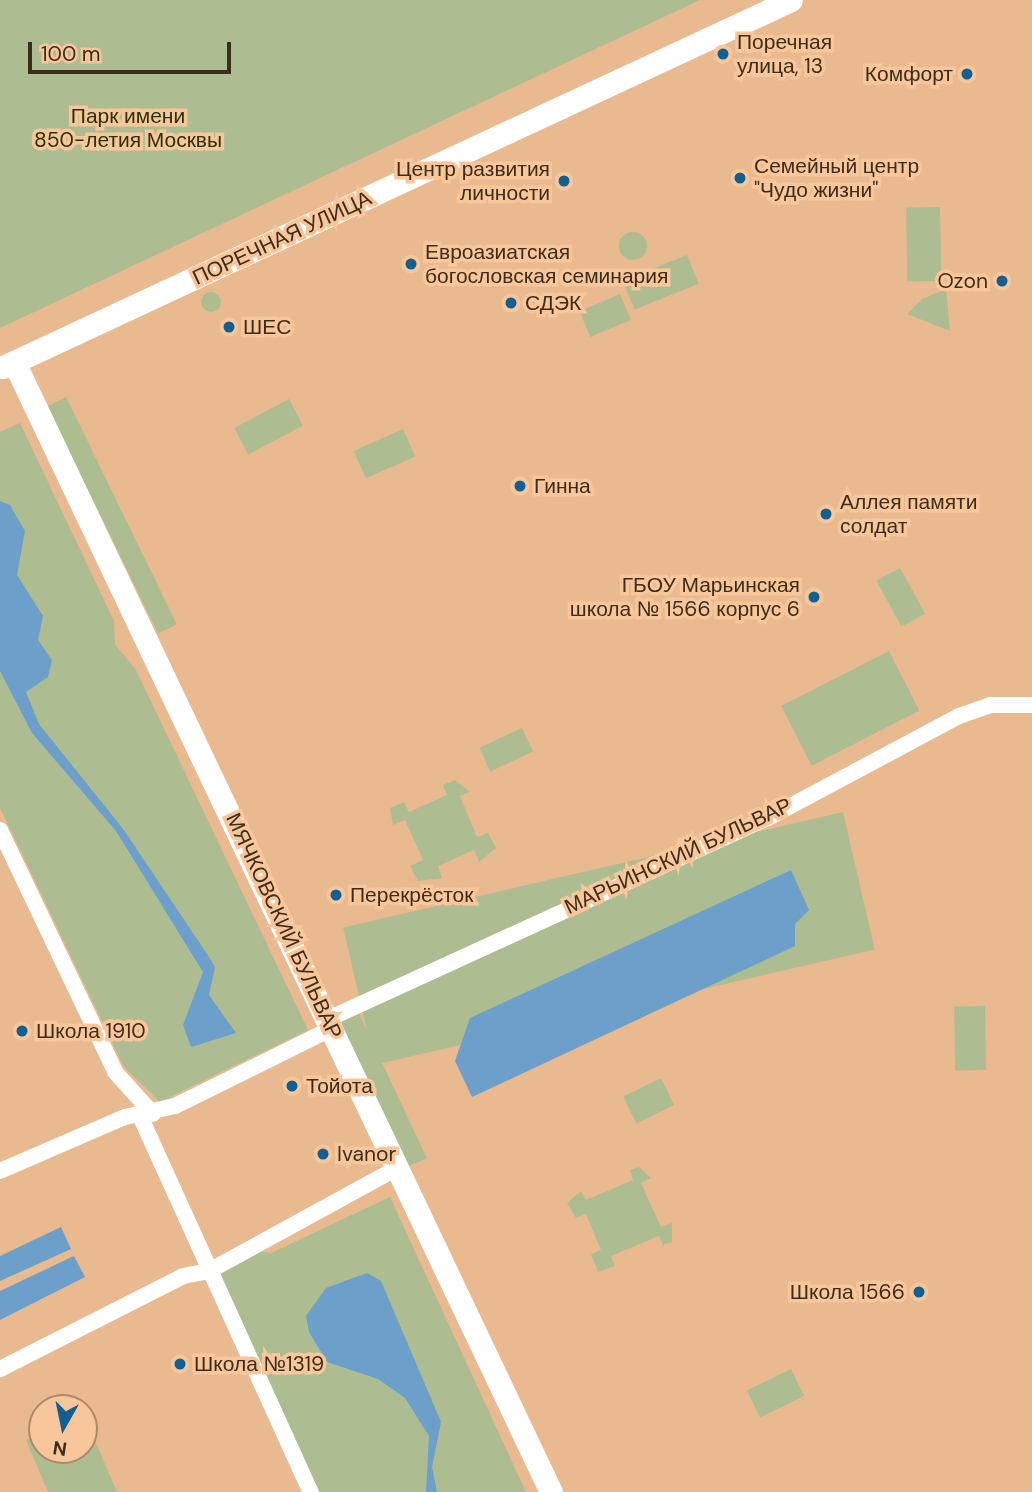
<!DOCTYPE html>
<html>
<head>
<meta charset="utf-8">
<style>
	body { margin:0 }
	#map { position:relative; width:1032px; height:1492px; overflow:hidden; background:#e9ba8f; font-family:"DM Sans",sans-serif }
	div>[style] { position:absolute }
	.green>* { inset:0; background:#adbd91; transform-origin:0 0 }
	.round { border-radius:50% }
	.water>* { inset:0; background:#6c9fc9 }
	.street>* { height:16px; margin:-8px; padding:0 8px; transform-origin:8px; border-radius:8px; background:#fff }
	.secondary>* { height:23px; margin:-11.5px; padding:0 11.5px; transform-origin:11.5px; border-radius:11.5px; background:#fff }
	.dots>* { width:19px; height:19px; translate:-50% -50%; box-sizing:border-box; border:4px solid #f7c79b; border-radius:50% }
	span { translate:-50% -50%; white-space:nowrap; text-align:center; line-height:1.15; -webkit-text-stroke:7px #f7c79b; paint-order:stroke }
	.poi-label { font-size:21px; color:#3f2d1b }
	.left { translate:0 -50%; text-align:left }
	.right { translate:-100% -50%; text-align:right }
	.park-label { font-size:21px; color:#283407 }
	.street-label { font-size:21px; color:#3f2d1b }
	.north { position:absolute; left:28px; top:1394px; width:70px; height:70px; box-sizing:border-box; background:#f7c79b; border:2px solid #ad8968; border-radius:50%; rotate:189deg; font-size:19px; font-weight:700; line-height:28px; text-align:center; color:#3f2d1b }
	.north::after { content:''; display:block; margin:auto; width:24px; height:32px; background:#125f92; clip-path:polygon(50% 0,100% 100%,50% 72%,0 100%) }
	.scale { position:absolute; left:28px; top:42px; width:203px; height:32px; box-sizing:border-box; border:4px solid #3f2d1b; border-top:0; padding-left:9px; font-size:21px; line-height:24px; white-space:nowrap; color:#3f2d1b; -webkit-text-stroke:5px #f7c79b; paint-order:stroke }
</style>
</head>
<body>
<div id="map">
	<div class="green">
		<i style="clip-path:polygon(0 0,700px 0,0 328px)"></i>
		<i style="left:940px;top:207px;width:74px;height:34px;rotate:89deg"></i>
		<i class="round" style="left:619px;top:232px;width:28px;height:28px"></i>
		<i style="left:687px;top:255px;width:31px;height:69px;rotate:68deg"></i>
		<i style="clip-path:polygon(946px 289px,950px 331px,907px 314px,922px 299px)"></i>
		<i class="round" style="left:201px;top:292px;width:20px;height:20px"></i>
		<i style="left:620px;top:294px;width:28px;height:44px;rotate:67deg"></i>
		<i style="left:66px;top:397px;width:253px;height:21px;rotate:64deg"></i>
		<i style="left:289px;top:399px;width:30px;height:62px;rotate:62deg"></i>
		<i style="clip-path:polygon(20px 423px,114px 621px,115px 644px,136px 670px,308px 1030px,160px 1102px,124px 1067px,0 808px,0 432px)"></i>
		<i style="left:403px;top:429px;width:30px;height:54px;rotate:66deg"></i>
		<i style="left:900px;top:568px;width:52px;height:27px;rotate:61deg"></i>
		<i style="left:889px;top:651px;width:67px;height:121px;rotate:63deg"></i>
		<i style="left:522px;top:728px;width:26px;height:47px;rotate:65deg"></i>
		<i style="clip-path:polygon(455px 780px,470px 792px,460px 796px,477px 837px,488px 833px,496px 848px,479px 862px,474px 850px,438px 866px,442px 878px,418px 881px,410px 866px,423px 860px,405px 820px,393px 825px,390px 808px,404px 802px,409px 812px,447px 795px,443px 785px)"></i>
		<i style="left:843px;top:812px;width:141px;height:513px;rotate:77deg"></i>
		<i style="left:985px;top:1006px;width:64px;height:31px;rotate:89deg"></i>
		<i style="left:359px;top:1013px;width:160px;height:23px;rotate:65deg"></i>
		<i style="left:661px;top:1078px;width:30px;height:42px;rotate:64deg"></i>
		<i style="clip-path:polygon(639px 1167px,651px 1178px,641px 1183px,661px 1227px,672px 1223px,672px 1242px,663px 1245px,659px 1236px,611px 1256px,615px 1266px,598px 1272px,591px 1254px,601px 1250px,586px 1214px,576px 1218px,567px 1203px,581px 1191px,586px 1200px,633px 1180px,630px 1170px)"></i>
		<i style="clip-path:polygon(390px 1197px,526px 1492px,319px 1492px,216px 1273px,252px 1250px,271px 1253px)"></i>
		<i style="left:791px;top:1369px;width:30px;height:49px;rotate:64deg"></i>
		<i style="clip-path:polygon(84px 1415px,117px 1492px,48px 1492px,26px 1440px,42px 1433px,42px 1450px,84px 1450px)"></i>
	</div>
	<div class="water">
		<i style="clip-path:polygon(0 501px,10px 505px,25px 531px,17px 575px,43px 616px,38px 640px,52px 660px,48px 677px,26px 692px,39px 724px,124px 830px,209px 957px,215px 967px,209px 995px,236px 1033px,191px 1047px,183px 1025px,203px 972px,116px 831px,32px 733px,0 671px)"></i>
		<i style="clip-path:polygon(791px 870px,809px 910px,795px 924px,795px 946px,472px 1097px,455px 1061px,470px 1018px)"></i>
		<i style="clip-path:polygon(61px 1227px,71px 1249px,0 1281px,0 1256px)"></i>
		<i style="clip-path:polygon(74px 1256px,85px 1277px,0 1320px,0 1291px)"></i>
		<i style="clip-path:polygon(367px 1273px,381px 1281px,441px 1422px,432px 1467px,437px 1492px,426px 1492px,429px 1436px,405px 1398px,378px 1379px,327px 1362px,309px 1332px,306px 1316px,326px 1288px)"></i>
	</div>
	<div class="street">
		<i style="left:0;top:830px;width:269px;rotate:64.5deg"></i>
		<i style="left:116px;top:1073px;width:55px;rotate:47.9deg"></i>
		<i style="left:326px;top:1020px;width:486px;rotate:-24.6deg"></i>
		<i style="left:768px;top:818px;width:217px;rotate:-28.1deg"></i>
		<i style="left:959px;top:716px;width:34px;rotate:-19deg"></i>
		<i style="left:991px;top:705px;width:41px"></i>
		<i style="left:141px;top:1118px;width:411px;rotate:65.6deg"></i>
		<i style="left:0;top:1171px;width:136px;rotate:-23.4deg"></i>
		<i style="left:125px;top:1117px;width:51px;rotate:-12.4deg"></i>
		<i style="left:175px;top:1106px;width:174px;rotate:-26.3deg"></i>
		<i style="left:0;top:1369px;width:205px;rotate:-26.9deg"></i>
		<i style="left:183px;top:1276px;width:26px;rotate:-11deg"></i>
		<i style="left:209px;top:1271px;width:214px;rotate:-28.7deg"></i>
	</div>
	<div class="secondary">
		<i style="left:14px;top:362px;width:1251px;rotate:64.58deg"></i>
		<i style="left:3px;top:367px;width:869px;rotate:-24.97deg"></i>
	</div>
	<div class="dots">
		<i style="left:723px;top:54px;background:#125f92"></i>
		<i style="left:967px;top:74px;background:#125f92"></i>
		<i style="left:740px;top:178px;background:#125f92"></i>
		<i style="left:564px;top:181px;background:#125f92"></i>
		<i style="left:411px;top:264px;background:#125f92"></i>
		<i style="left:1002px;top:281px;background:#125f92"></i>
		<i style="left:511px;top:303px;background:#125f92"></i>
		<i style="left:229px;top:327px;background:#125f92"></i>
		<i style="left:520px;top:486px;background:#125f92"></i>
		<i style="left:826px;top:514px;background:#125f92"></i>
		<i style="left:814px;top:597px;background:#125f92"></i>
		<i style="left:336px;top:895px;background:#125f92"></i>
		<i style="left:22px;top:1031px;background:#125f92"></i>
		<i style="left:292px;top:1086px;background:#125f92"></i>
		<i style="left:323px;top:1154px;background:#125f92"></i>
		<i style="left:919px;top:1292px;background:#125f92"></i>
		<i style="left:180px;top:1364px;background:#125f92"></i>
	</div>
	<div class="poi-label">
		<span class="left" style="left:737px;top:54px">Поречная<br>улица, 13</span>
		<span class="right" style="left:953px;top:74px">Комфорт</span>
		<span class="left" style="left:754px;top:178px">Семейный центр<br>"Чудо жизни"</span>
		<span class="right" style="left:550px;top:181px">Центр развития<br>личности</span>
		<span class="left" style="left:425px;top:264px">Евроазиатская<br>богословская семинария</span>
		<span class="right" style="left:988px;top:281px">Ozon</span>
		<span class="left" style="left:525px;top:303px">СДЭК</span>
		<span class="left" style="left:243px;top:327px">ШЕС</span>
		<span class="left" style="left:534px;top:486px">Гинна</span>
		<span class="left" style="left:840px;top:514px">Аллея памяти<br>солдат</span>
		<span class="right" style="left:800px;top:597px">ГБОУ Марьинская<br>школа № 1566 корпус 6</span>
		<span class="left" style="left:350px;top:895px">Перекрёсток</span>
		<span class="left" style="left:36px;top:1031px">Школа 1910</span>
		<span class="left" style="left:306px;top:1086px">Тойота</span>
		<span class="left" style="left:337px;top:1154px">Ivanor</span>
		<span class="right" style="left:905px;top:1292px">Школа 1566</span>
		<span class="left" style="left:194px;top:1364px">Школа №1319</span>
	</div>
	<div class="park-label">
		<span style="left:128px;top:128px">Парк имени<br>850-летия Москвы</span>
	</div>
	<div class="street-label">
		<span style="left:282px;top:238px;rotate:-25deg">ПОРЕЧНАЯ УЛИЦА</span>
		<span style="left:678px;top:856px;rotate:-25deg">МАРЬИНСКИЙ БУЛЬВАР</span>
		<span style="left:284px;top:926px;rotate:65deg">МЯЧКОВСКИЙ БУЛЬВАР</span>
	</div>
	<div class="north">N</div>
	<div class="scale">100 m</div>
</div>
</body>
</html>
